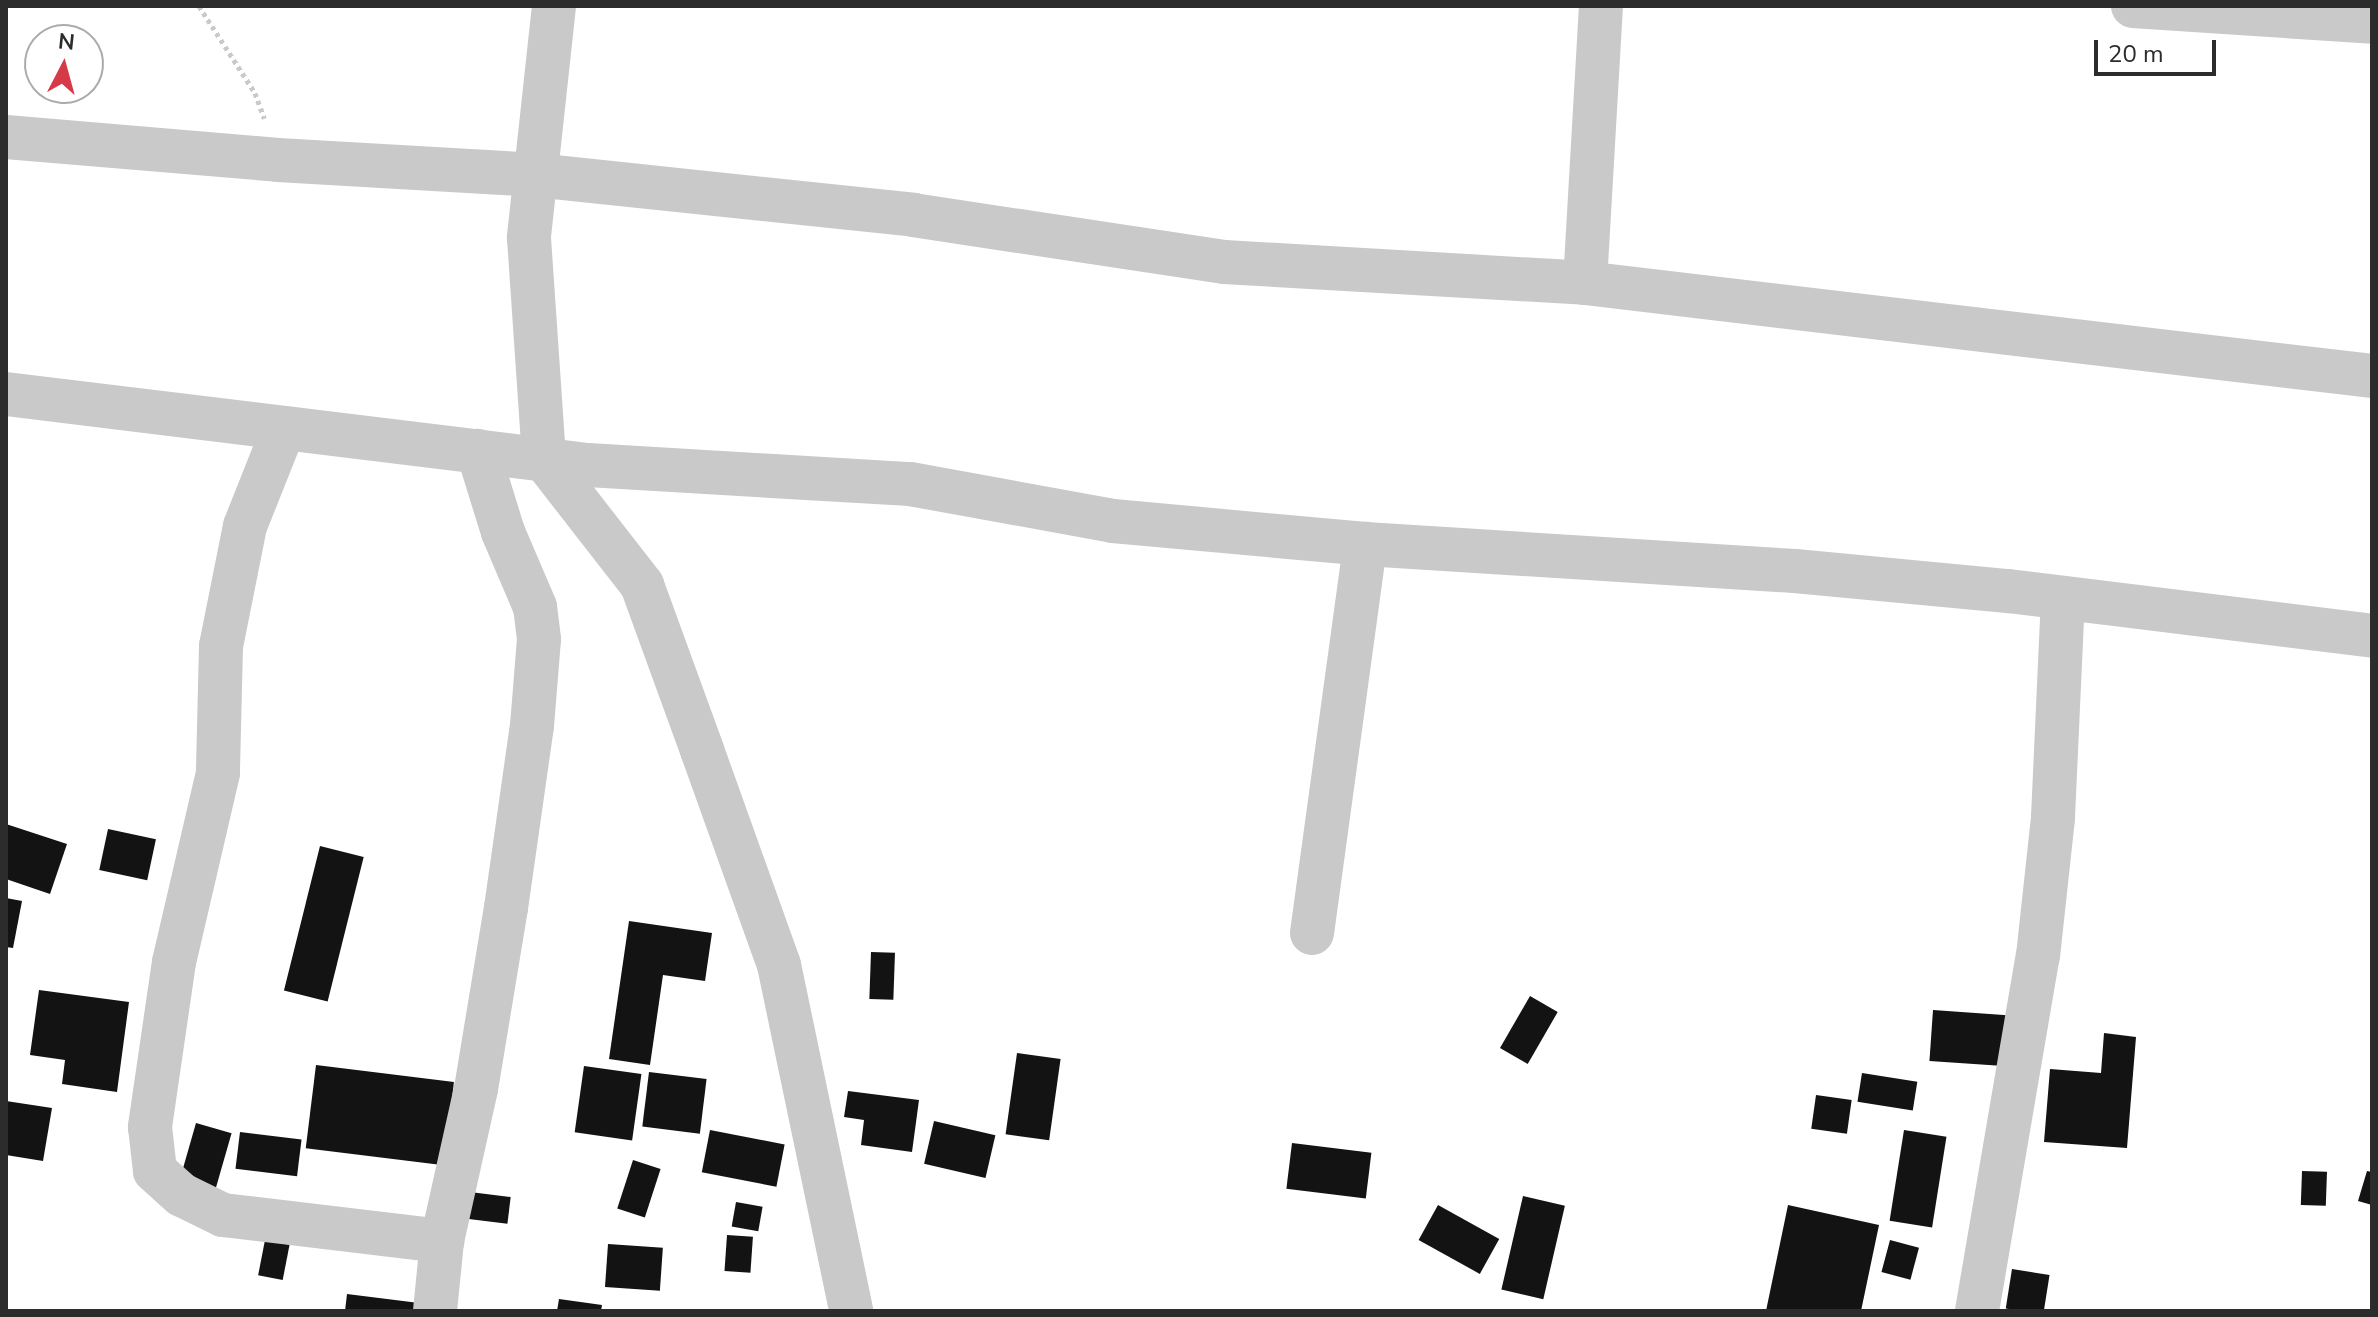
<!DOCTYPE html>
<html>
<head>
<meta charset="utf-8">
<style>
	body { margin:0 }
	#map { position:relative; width:2378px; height:1317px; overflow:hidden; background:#fff; font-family:"Nunito Sans",sans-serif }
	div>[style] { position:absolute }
	.building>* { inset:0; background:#131313; transform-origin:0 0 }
	.path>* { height:5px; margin-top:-2.5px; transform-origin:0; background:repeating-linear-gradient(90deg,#c9c9c9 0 4px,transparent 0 8px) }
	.minor>* { height:44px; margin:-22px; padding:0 22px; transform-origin:22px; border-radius:22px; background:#c9c9c9 }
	span { translate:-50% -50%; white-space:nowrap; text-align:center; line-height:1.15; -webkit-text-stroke:8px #fff; paint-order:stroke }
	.frame { position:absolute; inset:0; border:8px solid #2c2c2c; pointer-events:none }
	.north { position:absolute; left:24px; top:24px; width:80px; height:80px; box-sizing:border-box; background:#fff; border:2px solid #ababab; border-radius:50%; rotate:6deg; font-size:22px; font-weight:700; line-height:32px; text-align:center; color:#2c2c2c }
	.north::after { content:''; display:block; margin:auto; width:28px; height:36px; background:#d63a49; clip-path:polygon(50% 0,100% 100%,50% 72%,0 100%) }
	.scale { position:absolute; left:2094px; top:40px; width:122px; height:36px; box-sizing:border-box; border:4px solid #2c2c2c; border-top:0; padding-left:10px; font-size:24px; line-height:28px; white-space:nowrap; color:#2c2c2c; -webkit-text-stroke:6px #fff; paint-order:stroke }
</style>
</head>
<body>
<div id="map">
	<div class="building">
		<i style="clip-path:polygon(6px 824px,67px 844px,50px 894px,6px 879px)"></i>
		<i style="left:108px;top:829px;width:49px;height:42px;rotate:12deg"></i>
		<i style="left:320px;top:846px;width:45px;height:149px;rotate:14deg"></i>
		<i style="clip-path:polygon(6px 898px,22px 901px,13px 948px,6px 947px)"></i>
		<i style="clip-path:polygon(629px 921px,712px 933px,705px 981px,663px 975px,650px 1065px,609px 1059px)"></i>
		<i style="left:871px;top:952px;width:24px;height:47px;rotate:2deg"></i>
		<i style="clip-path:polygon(39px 990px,129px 1002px,117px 1092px,62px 1084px,65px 1060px,30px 1055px)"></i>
		<i style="left:1530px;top:996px;width:32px;height:60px;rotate:30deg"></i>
		<i style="left:1933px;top:1010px;width:78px;height:51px;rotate:4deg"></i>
		<i style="clip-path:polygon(2104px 1033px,2136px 1037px,2127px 1148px,2044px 1142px,2050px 1069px,2101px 1073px)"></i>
		<i style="left:1017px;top:1053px;width:44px;height:82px;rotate:8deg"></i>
		<i style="left:316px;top:1065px;width:139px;height:84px;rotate:7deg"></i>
		<i style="left:584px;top:1066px;width:58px;height:67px;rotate:8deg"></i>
		<i style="left:649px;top:1072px;width:58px;height:55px;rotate:7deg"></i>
		<i style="left:1862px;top:1073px;width:56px;height:29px;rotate:9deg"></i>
		<i style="clip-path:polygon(848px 1091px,919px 1100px,912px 1152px,861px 1145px,864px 1120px,844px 1117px)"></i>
		<i style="left:1816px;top:1095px;width:36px;height:34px;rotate:8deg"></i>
		<i style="clip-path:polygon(6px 1101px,52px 1108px,43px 1161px,6px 1155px)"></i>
		<i style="left:934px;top:1121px;width:63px;height:44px;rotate:13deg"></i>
		<i style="left:196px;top:1123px;width:37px;height:58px;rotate:16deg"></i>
		<i style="left:710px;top:1130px;width:76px;height:43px;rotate:11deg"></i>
		<i style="left:1904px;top:1130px;width:43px;height:92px;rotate:9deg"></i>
		<i style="left:240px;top:1132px;width:62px;height:37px;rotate:7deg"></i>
		<i style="left:1292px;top:1143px;width:80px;height:46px;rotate:7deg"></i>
		<i style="left:633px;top:1160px;width:29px;height:51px;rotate:18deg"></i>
		<i style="left:2302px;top:1171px;width:25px;height:34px;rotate:2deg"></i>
		<i style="clip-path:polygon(2367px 1171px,2372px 1172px,2372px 1205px,2358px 1201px)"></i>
		<i style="left:470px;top:1192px;width:41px;height:27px;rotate:7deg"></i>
		<i style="left:1523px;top:1196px;width:43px;height:96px;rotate:13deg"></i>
		<i style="left:736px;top:1202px;width:27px;height:25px;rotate:10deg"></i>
		<i style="left:1438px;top:1205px;width:70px;height:40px;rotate:29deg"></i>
		<i style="clip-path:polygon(1788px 1205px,1879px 1225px,1861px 1311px,1766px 1311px)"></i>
		<i style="left:727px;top:1235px;width:26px;height:36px;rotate:4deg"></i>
		<i style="left:265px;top:1240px;width:25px;height:36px;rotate:11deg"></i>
		<i style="left:1890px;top:1240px;width:30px;height:33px;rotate:15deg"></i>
		<i style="left:608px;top:1244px;width:55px;height:43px;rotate:4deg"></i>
		<i style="left:2012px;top:1269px;width:38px;height:40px;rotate:9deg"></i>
		<i style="clip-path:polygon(347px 1294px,419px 1303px,418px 1311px,345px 1311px)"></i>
		<i style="clip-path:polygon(559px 1299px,602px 1305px,601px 1311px,557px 1311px)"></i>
	</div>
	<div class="path">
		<i style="left:199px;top:6px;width:103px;rotate:57.2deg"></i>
		<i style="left:255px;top:93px;width:27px;rotate:70deg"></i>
	</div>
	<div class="minor">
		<i style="left:554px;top:6px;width:233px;rotate:96.2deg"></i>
		<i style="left:529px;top:238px;width:222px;rotate:86.1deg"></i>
		<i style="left:544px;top:459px;width:160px;rotate:52.1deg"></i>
		<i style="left:642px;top:585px;width:176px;rotate:70deg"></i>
		<i style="left:702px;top:750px;width:228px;rotate:70.3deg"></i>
		<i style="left:779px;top:965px;width:353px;rotate:78.2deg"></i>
		<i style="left:2133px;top:6px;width:240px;rotate:3.8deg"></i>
		<i style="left:6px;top:137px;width:273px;rotate:4.8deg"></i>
		<i style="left:278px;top:160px;width:257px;rotate:3.3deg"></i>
		<i style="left:535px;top:175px;width:380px;rotate:6deg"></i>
		<i style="left:913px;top:215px;width:315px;rotate:8.6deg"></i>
		<i style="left:1224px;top:262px;width:362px;rotate:3.3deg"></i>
		<i style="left:1585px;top:283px;width:792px;rotate:6.74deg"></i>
		<i style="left:1585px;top:283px;width:277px;rotate:-86.7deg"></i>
		<i style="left:6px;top:394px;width:586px;rotate:6.96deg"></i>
		<i style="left:588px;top:465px;width:323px;rotate:3.4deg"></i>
		<i style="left:910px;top:484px;width:206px;rotate:10.3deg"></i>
		<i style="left:1113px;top:521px;width:253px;rotate:5.2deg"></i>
		<i style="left:1365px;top:544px;width:431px;rotate:3.6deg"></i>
		<i style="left:1795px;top:571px;width:214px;rotate:5.4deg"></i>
		<i style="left:2008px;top:591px;width:367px;rotate:7deg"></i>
		<i style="left:284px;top:428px;width:105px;rotate:111.7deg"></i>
		<i style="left:245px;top:526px;width:122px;rotate:101.3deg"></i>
		<i style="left:221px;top:646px;width:127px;rotate:91.4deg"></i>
		<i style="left:218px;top:773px;width:194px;rotate:103.1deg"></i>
		<i style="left:174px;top:962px;width:167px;rotate:98.3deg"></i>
		<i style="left:150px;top:1127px;width:44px;rotate:83.5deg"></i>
		<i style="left:155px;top:1171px;width:36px;rotate:42deg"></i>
		<i style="left:182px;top:1195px;width:46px;rotate:26deg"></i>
		<i style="left:223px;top:1215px;width:221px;rotate:6.8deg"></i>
		<i style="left:1312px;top:933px;width:393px;rotate:-82.2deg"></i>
		<i style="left:435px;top:1311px;width:70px;rotate:-84.3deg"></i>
		<i style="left:442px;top:1241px;width:156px;rotate:-77.4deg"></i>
		<i style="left:476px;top:1089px;width:183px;rotate:-80.6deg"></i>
		<i style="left:506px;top:908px;width:184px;rotate:-81.9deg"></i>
		<i style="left:532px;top:726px;width:87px;rotate:-85.4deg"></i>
		<i style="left:539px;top:639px;width:32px;rotate:-97deg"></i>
		<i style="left:535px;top:607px;width:82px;rotate:-113.1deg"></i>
		<i style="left:503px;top:532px;width:85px;rotate:-107.2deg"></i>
		<i style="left:1977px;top:1311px;width:360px;rotate:-80.3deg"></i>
		<i style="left:2038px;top:956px;width:140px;rotate:-83.8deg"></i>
		<i style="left:2053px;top:817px;width:219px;rotate:-87.4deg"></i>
	</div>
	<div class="frame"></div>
	<div class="north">N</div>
	<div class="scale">20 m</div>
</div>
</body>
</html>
